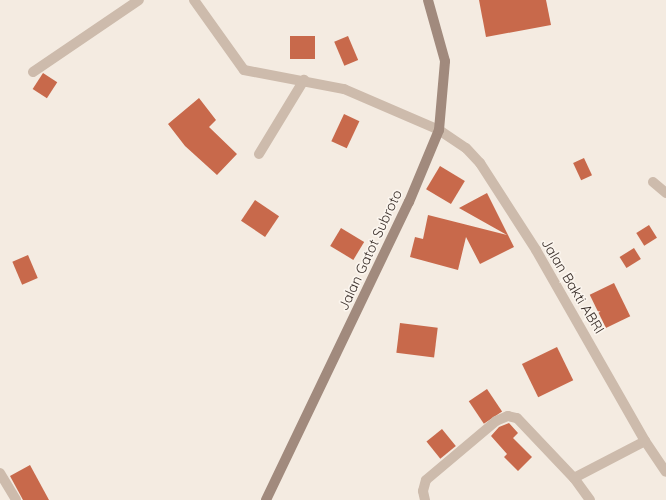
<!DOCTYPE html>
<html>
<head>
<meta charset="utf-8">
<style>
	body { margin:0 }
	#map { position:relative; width:666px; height:500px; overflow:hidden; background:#f4ebe1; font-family:Quicksand,sans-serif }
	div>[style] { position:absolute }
	.building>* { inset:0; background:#c8694b; transform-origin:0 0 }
	.minor>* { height:10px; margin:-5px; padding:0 5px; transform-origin:5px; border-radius:5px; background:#cdbbac }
	.tertiary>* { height:10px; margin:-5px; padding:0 5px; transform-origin:5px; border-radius:5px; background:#cdbbac }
	.secondary>* { height:10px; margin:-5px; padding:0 5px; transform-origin:5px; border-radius:5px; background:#a18a7d }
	span { translate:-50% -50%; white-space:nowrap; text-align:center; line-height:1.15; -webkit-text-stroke:3.5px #fbf5ee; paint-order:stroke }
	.street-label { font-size:14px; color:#3b302b }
</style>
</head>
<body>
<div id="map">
	<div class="building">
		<i style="clip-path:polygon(479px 0,546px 0,551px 25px,486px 37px)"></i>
		<i style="left:290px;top:36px;width:25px;height:23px"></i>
		<i style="left:348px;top:36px;width:26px;height:15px;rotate:67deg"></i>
		<i style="left:43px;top:73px;width:17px;height:19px;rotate:33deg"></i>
		<i style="clip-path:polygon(199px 98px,216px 120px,209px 127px,237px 154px,217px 175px,185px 146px,168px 124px)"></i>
		<i style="left:344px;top:114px;width:17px;height:30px;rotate:25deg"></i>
		<i style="left:584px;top:158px;width:19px;height:12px;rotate:65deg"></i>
		<i style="left:440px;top:166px;width:29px;height:27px;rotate:31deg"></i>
		<i style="clip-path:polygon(487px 193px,514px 247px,480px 264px,466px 237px,458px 270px,410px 257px,415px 237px,423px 239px,428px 215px,507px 235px,459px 208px)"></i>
		<i style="left:255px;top:200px;width:29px;height:25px;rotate:34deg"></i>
		<i style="left:649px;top:225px;width:15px;height:15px;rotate:58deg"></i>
		<i style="left:341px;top:228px;width:27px;height:21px;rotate:31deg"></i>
		<i style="left:634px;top:248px;width:13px;height:17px;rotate:58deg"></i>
		<i style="left:28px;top:255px;width:25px;height:17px;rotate:67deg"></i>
		<i style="left:614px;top:283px;width:37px;height:27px;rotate:64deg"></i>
		<i style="left:400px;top:323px;width:38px;height:30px;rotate:7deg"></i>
		<i style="left:557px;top:347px;width:37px;height:39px;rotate:64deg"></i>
		<i style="left:487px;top:389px;width:27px;height:22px;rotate:56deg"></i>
		<i style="clip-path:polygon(509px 423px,518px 433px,513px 438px,532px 457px,518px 471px,504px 457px,507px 454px,491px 436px,499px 427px)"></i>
		<i style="left:442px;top:429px;width:22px;height:20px;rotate:51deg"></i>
		<i style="clip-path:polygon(30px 465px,49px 500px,23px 500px,10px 476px)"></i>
	</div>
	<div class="minor">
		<i style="left:194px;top:0;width:86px;rotate:54.5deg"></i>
		<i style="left:244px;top:70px;width:102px;rotate:10.8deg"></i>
		<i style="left:344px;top:89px;width:103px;rotate:23.3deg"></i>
		<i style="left:33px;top:72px;width:128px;rotate:-34.2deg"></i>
		<i style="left:259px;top:154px;width:87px;rotate:-58.7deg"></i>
		<i style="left:653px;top:182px;width:17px;rotate:40deg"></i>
		<i style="left:0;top:473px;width:31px;rotate:59deg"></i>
		<i style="left:425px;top:500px;width:9px;rotate:-103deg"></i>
		<i style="left:423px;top:491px;width:11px;rotate:-75deg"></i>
		<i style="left:426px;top:480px;width:92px;rotate:-40.1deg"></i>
		<i style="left:496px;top:421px;width:13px;rotate:-23deg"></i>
		<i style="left:508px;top:416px;width:9px;rotate:13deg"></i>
		<i style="left:517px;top:418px;width:83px;rotate:46.5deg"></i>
		<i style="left:590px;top:500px;width:27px;rotate:-126deg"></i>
		<i style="left:574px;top:478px;width:80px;rotate:-27.5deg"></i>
	</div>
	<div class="tertiary">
		<i style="left:439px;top:130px;width:32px;rotate:34deg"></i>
		<i style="left:466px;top:148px;width:21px;rotate:47deg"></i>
		<i style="left:480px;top:163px;width:103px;rotate:57.2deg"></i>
		<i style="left:536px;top:250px;width:220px;rotate:60.3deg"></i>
		<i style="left:645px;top:441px;width:37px;rotate:56deg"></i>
	</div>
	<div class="secondary">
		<i style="left:266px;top:500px;width:331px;rotate:-64.4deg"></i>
		<i style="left:409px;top:202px;width:78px;rotate:-67.4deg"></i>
		<i style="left:439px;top:130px;width:69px;rotate:-85deg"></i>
		<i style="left:445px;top:61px;width:63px;rotate:-105.6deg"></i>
	</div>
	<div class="street-label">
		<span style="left:370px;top:250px;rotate:-65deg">Jalan Gatot Subroto</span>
		<span style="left:573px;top:286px;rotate:59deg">Jalan Bakti ABRI</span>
	</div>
</div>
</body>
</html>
